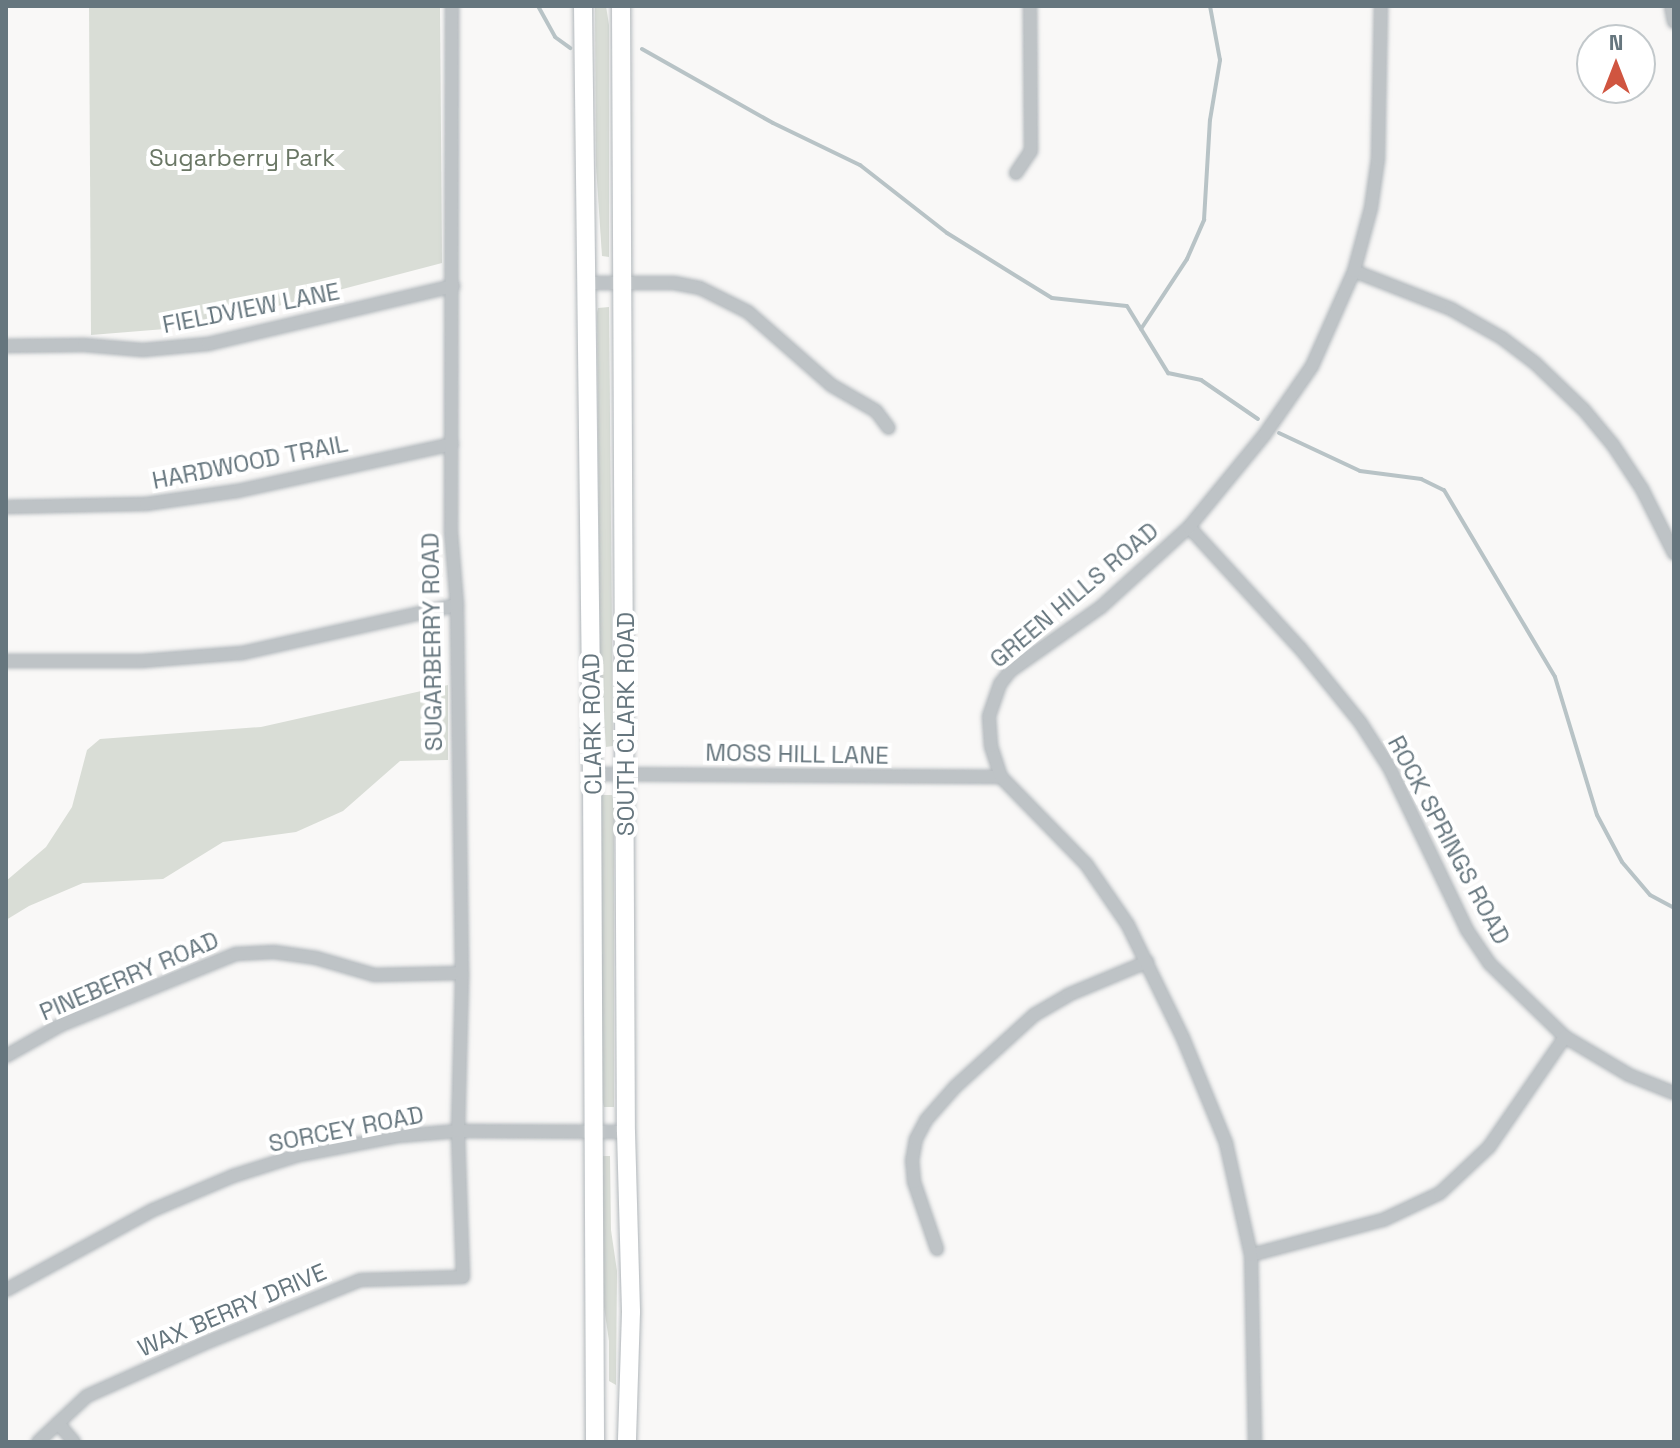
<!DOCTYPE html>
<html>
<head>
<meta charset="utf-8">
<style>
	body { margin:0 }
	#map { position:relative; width:1680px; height:1448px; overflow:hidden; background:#f9f8f7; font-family:"Space Grotesk",sans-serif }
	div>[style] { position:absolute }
	.green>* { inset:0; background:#d9ddd6 }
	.stream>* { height:4px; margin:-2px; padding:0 2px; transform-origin:2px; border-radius:2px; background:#b8c3c6 }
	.roads { filter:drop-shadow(0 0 2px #b1b7bb) drop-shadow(0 0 2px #b1b7bb) }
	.minor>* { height:12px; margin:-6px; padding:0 6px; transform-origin:6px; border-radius:6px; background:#bec3c6 }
	.secondary>* { height:18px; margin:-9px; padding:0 9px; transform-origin:9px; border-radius:9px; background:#fff }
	span { translate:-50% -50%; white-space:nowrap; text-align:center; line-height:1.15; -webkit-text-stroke:8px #fff; paint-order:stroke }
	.park-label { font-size:24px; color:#6a7765 }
	.street-label { font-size:24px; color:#66767e }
	.frame { position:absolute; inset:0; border:8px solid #66767e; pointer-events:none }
	.north { position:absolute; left:1576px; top:24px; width:80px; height:80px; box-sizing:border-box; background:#fff; border:2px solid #c2c8cb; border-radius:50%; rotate:0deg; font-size:22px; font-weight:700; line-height:32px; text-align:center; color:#66767e }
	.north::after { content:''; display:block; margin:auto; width:28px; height:36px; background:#d05540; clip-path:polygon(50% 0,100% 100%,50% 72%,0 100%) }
</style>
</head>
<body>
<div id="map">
	<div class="green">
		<i style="clip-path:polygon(89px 6px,440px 6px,442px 263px,202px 326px,91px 335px)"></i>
		<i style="clip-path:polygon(595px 6px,606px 6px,609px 25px,609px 257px,602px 256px,596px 166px)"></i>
		<i style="clip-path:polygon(609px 307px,613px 742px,613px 746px,606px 747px,600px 659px,597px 313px,598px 308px)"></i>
		<i style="clip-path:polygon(448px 685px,448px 760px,400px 761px,343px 811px,296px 832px,223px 842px,163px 879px,83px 883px,29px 906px,6px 920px,6px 881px,46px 847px,72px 807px,87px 750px,100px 739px,261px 727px)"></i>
		<i style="clip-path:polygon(602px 795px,612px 795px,614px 804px,614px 1107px,604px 1107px,602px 1099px)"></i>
		<i style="clip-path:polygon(603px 1156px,610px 1156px,611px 1230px,617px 1271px,616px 1385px,609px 1381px,609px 1341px,604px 1307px)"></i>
	</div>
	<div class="stream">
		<i style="left:538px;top:6px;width:35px;rotate:61deg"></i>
		<i style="left:555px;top:37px;width:19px;rotate:36deg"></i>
		<i style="left:642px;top:49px;width:150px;rotate:29.5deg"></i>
		<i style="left:773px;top:123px;width:97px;rotate:25.8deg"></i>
		<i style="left:860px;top:165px;width:110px;rotate:38deg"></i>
		<i style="left:947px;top:233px;width:123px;rotate:31.8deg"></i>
		<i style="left:1052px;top:298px;width:75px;rotate:6.1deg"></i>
		<i style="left:1127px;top:306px;width:79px;rotate:58.5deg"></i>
		<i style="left:1168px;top:373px;width:34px;rotate:12deg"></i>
		<i style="left:1201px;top:380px;width:69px;rotate:34.4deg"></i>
		<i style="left:1141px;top:329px;width:84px;rotate:-56.7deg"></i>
		<i style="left:1187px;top:259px;width:43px;rotate:-66.4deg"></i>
		<i style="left:1204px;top:220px;width:100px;rotate:-86.6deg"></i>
		<i style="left:1210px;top:120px;width:61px;rotate:-80.5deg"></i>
		<i style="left:1220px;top:60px;width:55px;rotate:-100.5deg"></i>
		<i style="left:1279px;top:433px;width:89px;rotate:25.1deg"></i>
		<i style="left:1360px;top:471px;width:62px;rotate:7.5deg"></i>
		<i style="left:1421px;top:479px;width:25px;rotate:26deg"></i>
		<i style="left:1444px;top:490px;width:217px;rotate:59.3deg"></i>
		<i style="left:1555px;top:677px;width:144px;rotate:73.1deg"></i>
		<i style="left:1597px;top:815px;width:53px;rotate:62deg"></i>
		<i style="left:1622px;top:862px;width:43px;rotate:49.7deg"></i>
		<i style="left:1650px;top:895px;width:27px;rotate:28deg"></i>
	</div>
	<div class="roads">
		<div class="minor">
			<i style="left:1671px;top:6px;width:16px;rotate:79deg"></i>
			<i style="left:1016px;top:173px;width:27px;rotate:-56deg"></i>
			<i style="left:1031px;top:151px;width:145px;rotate:-90.4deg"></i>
			<i style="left:1354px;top:271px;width:104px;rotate:21.4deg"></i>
			<i style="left:1451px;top:309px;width:59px;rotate:29.6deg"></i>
			<i style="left:1502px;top:338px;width:41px;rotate:37.1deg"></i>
			<i style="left:1535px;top:363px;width:68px;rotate:43.8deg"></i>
			<i style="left:1584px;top:410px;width:45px;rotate:50.4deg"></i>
			<i style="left:1613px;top:445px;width:53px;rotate:56.6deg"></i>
			<i style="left:1642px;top:489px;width:72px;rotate:63.4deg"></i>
			<i style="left:586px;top:283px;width:88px"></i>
			<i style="left:674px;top:283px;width:26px;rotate:11deg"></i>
			<i style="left:700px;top:288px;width:54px;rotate:26.6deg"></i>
			<i style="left:748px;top:312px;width:111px;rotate:41.3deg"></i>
			<i style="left:831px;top:385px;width:52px;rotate:30deg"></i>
			<i style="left:876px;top:411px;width:21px;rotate:53deg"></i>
			<i style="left:6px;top:346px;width:78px;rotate:-0.7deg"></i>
			<i style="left:84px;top:345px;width:59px;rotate:4.8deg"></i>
			<i style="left:143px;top:350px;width:65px;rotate:-5.3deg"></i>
			<i style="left:208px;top:344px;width:252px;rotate:-13.3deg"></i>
			<i style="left:6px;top:507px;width:140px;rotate:-1.2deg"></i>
			<i style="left:146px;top:504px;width:92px;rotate:-8.1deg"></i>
			<i style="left:237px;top:491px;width:220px;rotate:-12.3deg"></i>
			<i style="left:1189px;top:527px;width:164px;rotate:47.5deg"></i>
			<i style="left:1300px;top:648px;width:95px;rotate:51deg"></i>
			<i style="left:1360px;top:722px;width:54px;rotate:57.2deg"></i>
			<i style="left:1389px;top:767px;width:181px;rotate:64.4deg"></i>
			<i style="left:1467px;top:930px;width:40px;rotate:56deg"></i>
			<i style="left:1489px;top:963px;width:106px;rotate:44.2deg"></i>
			<i style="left:1565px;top:1037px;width:74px;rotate:30.7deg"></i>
			<i style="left:1629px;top:1075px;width:48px;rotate:21.8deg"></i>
			<i style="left:6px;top:661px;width:136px"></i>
			<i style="left:142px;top:661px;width:100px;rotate:-4.6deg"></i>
			<i style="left:242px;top:653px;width:220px;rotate:-12.6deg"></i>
			<i style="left:592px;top:774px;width:409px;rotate:0.4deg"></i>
			<i style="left:6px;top:1056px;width:63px;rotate:-29.4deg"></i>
			<i style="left:61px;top:1025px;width:189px;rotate:-22.1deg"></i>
			<i style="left:236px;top:954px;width:38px;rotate:-3deg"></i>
			<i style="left:274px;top:952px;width:42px;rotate:8.1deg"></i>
			<i style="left:316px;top:958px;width:60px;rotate:16.3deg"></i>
			<i style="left:374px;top:975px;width:88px;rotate:-1.3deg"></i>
			<i style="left:937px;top:1249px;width:71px;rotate:-108.9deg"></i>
			<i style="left:914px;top:1182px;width:21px;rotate:-95deg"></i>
			<i style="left:912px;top:1161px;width:22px;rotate:-80deg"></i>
			<i style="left:916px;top:1139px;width:21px;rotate:-62deg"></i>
			<i style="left:926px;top:1120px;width:44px;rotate:-48.7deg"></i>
			<i style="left:955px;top:1087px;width:107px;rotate:-42.3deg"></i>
			<i style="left:1034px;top:1015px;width:39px;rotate:-30deg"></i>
			<i style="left:1068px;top:995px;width:86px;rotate:-22.7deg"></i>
			<i style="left:1251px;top:1255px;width:137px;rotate:-14.9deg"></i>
			<i style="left:1383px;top:1220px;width:63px;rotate:-25.3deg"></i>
			<i style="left:1440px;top:1193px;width:67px;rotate:-43.2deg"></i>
			<i style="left:1489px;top:1147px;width:134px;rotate:-55.4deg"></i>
			<i style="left:6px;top:1290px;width:167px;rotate:-28.6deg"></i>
			<i style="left:153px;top:1210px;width:87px;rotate:-23deg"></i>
			<i style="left:233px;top:1176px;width:69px;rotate:-17.7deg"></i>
			<i style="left:299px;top:1155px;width:102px;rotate:-10.8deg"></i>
			<i style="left:399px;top:1136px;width:59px;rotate:-4.8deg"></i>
			<i style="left:458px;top:1131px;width:168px;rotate:0.3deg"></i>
			<i style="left:58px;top:1423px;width:25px;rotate:50deg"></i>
			<i style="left:38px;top:1442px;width:67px;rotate:-43.2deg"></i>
			<i style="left:87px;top:1396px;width:127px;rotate:-24.1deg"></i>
			<i style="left:203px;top:1344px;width:170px;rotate:-22.1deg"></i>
			<i style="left:361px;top:1280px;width:102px;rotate:-1.7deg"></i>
			<i style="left:463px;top:1277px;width:146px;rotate:-92deg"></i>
			<i style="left:458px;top:1131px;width:158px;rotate:-88.5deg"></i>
			<i style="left:462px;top:973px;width:368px;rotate:-90.8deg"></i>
			<i style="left:457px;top:605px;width:73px;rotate:-94.7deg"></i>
			<i style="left:451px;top:532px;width:526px;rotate:-89.89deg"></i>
			<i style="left:1255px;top:1442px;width:187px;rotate:-91.2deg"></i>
			<i style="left:1251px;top:1255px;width:115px;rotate:-102.6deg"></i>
			<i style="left:1226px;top:1143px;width:113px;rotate:-112.3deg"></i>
			<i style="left:1183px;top:1038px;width:126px;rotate:-116deg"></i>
			<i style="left:1128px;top:925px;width:74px;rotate:-124.5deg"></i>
			<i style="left:1086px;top:864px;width:122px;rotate:-134.3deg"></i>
			<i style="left:1001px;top:777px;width:33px;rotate:-108deg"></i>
			<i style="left:991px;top:746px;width:30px;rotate:-94deg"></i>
			<i style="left:989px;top:716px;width:34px;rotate:-71deg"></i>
			<i style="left:1000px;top:684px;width:16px;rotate:-52deg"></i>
			<i style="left:1010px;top:671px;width:111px;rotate:-35.1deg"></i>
			<i style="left:1101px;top:607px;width:119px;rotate:-42.3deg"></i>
			<i style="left:1189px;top:527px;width:120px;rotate:-50.7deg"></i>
			<i style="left:1265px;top:434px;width:83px;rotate:-55.3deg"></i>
			<i style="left:1312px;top:366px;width:104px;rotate:-66.1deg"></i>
			<i style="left:1354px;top:271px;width:65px;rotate:-74.9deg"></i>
			<i style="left:1371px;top:208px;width:49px;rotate:-81.9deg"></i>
			<i style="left:1378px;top:159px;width:153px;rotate:-88.9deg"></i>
		</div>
		<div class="secondary">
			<i style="left:583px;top:6px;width:768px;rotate:89.33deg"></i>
			<i style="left:592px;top:774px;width:668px;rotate:89.74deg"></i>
			<i style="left:621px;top:6px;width:1126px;rotate:89.75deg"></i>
			<i style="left:626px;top:1132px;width:180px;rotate:88.4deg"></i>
			<i style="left:631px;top:1312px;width:130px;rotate:91.8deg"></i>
		</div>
	</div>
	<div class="park-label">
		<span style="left:242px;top:158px">Sugarberry Park</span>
	</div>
	<div class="street-label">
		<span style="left:251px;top:308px;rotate:-11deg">FIELDVIEW LANE</span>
		<span style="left:250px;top:462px;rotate:-11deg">HARDWOOD TRAIL</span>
		<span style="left:1074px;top:595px;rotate:-40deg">GREEN HILLS ROAD</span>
		<span style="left:432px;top:642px;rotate:-91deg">SUGARBERRY ROAD</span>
		<span style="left:592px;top:724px;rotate:-91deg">CLARK ROAD</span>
		<span style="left:626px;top:724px;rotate:-90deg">SOUTH CLARK ROAD</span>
		<span style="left:797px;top:754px;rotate:1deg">MOSS HILL LANE</span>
		<span style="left:1449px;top:840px;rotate:62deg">ROCK SPRINGS ROAD</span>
		<span style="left:129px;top:976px;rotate:-23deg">PINEBERRY ROAD</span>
		<span style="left:346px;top:1129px;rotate:-11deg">SORCEY ROAD</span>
		<span style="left:232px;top:1310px;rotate:-23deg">WAX BERRY DRIVE</span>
	</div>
	<div class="frame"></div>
	<div class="north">N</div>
</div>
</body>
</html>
